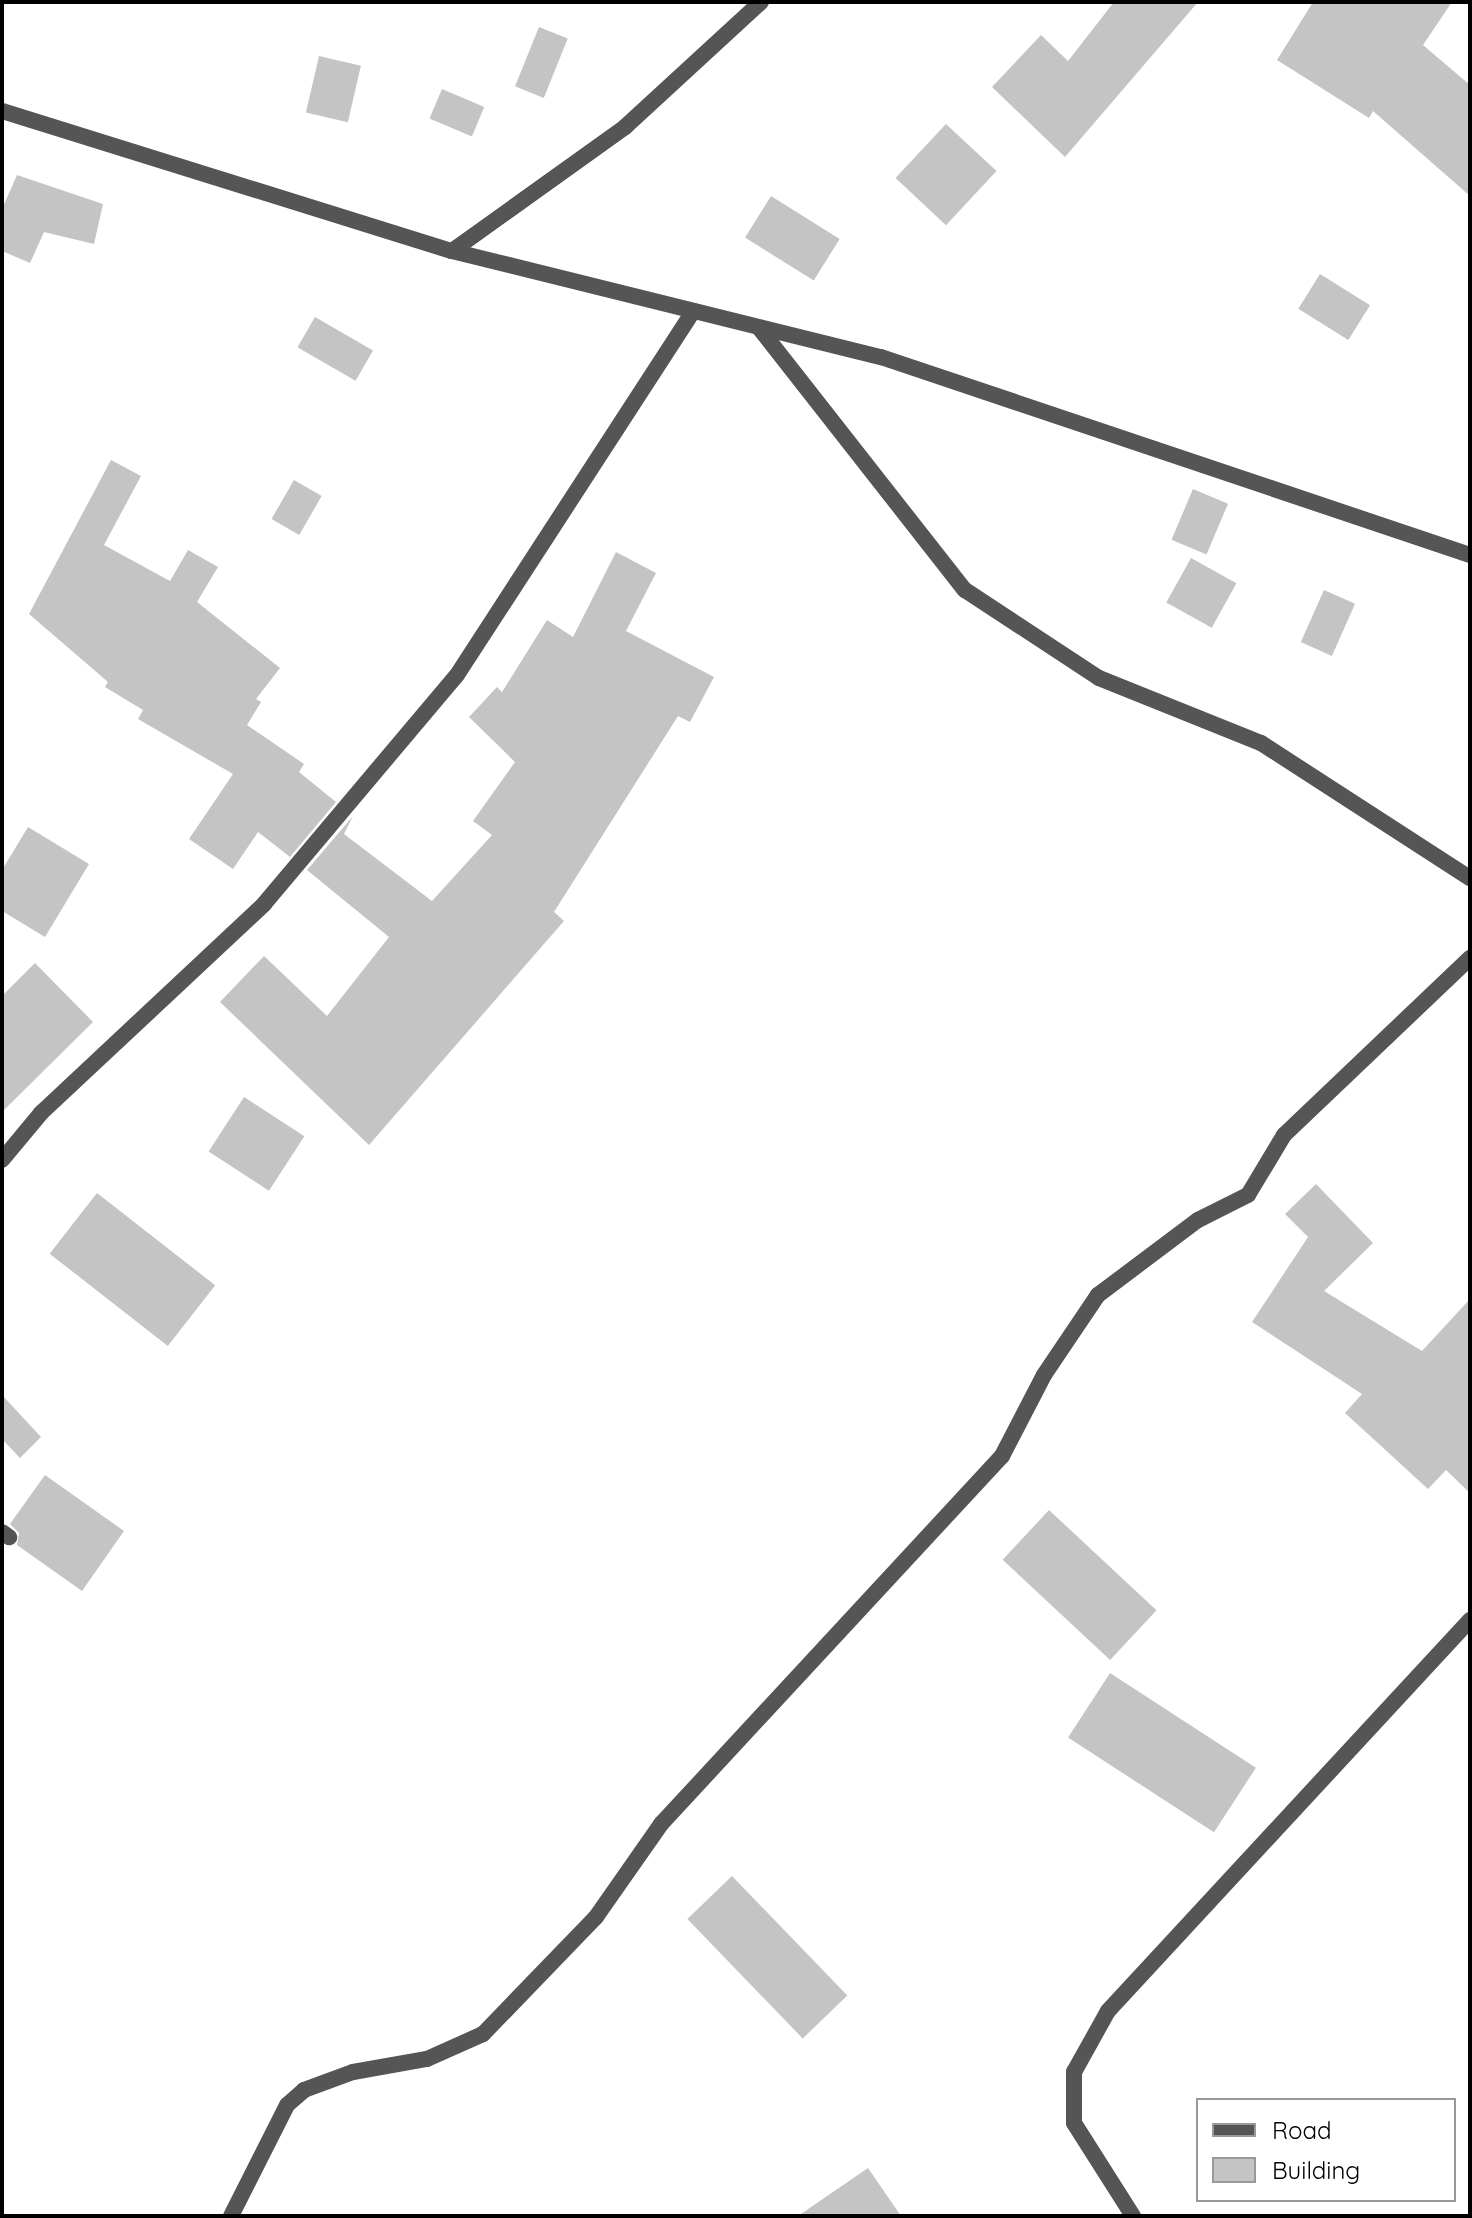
<!DOCTYPE html>
<html>
<head>
<meta charset="utf-8">
<style>
	body { margin:0 }
	#map { position:relative; width:1472px; height:2218px; overflow:hidden; background:#fff; font-family:Quicksand,sans-serif }
	div>[style] { position:absolute }
	.building>* { inset:0; background:#c4c4c4; transform-origin:0 0 }
	.street>* { height:16px; margin:-8px; padding:0 8px; transform-origin:8px; border-radius:8px; background:#555 }
	span { translate:-50% -50%; white-space:nowrap; text-align:center; line-height:1.15; -webkit-text-stroke:8px #fff; paint-order:stroke }
	.frame { position:absolute; inset:0; border:4px solid #000; pointer-events:none }
	.legend { position:absolute; left:1196px; top:2098px; width:260px; height:104px; box-sizing:border-box; background:#fff; border:2px solid #999; margin:0; padding:10px 14px; list-style:none; font-size:24px; color:#000 }
	.legend li { display:flex; align-items:center; gap:16px; height:40px }
	.legend b { width:40px; border:2px solid #999 }
</style>
</head>
<body>
<div id="map">
	<div class="building">
		<i style="clip-path:polygon(1114px 2px,1198px 2px,1065px 157px,992px 87px,1041px 35px,1068px 61px)"></i>
		<i style="clip-path:polygon(1313px 2px,1452px 2px,1423px 45px,1470px 85px,1470px 196px,1373px 111px,1369px 118px,1277px 60px)"></i>
		<i style="left:539px;top:27px;width:31px;height:64px;rotate:22deg"></i>
		<i style="left:319px;top:56px;width:43px;height:58px;rotate:13deg"></i>
		<i style="left:442px;top:89px;width:46px;height:32px;rotate:23deg"></i>
		<i style="left:946px;top:124px;width:69px;height:74px;rotate:43deg"></i>
		<i style="clip-path:polygon(17px 175px,103px 204px,94px 244px,44px 232px,30px 263px,2px 251px,2px 209px)"></i>
		<i style="left:771px;top:196px;width:81px;height:49px;rotate:32deg"></i>
		<i style="left:1320px;top:274px;width:59px;height:41px;rotate:32deg"></i>
		<i style="left:315px;top:317px;width:67px;height:35px;rotate:30deg"></i>
		<i style="clip-path:polygon(111px 460px,141px 476px,104px 545px,170px 581px,188px 550px,218px 567px,197px 602px,280px 668px,256px 699px,261px 702px,247px 725px,304px 764px,299px 772px,336px 802px,290px 857px,258px 832px,233px 869px,189px 839px,233px 774px,138px 719px,143px 710px,105px 687px,108px 682px,29px 614px)"></i>
		<i style="left:294px;top:480px;width:32px;height:45px;rotate:30deg"></i>
		<i style="left:1193px;top:489px;width:38px;height:55px;rotate:23deg"></i>
		<i style="clip-path:polygon(616px 552px,656px 573px,626px 631px,714px 677px,690px 722px,678px 716px,554px 912px,564px 921px,369px 1145px,220px 1002px,264px 956px,327px 1016px,389px 937px,307px 870px,353px 816px,344px 834px,432px 901px,492px 835px,473px 821px,515px 762px,469px 717px,497px 687px,502px 692px,547px 620px,573px 637px)"></i>
		<i style="left:1191px;top:558px;width:52px;height:51px;rotate:29deg"></i>
		<i style="left:1324px;top:590px;width:34px;height:57px;rotate:24deg"></i>
		<i style="clip-path:polygon(28px 827px,89px 864px,45px 937px,2px 911px,2px 870px)"></i>
		<i style="clip-path:polygon(35px 963px,93px 1022px,2px 1112px,2px 996px)"></i>
		<i style="left:244px;top:1097px;width:72px;height:65px;rotate:33deg"></i>
		<i style="clip-path:polygon(1316px 1184px,1373px 1243px,1324px 1291px,1422px 1351px,1470px 1299px,1470px 1493px,1446px 1470px,1428px 1489px,1345px 1413px,1362px 1394px,1252px 1322px,1308px 1237px,1285px 1214px)"></i>
		<i style="left:97px;top:1193px;width:150px;height:77px;rotate:38deg"></i>
		<i style="clip-path:polygon(2px 1395px,41px 1437px,20px 1458px,2px 1439px)"></i>
		<i style="clip-path:polygon(45px 1475px,124px 1531px,82px 1591px,17px 1545px,19px 1533px,10px 1524px)"></i>
		<i style="left:1049px;top:1510px;width:147px;height:68px;rotate:43deg"></i>
		<i style="left:1110px;top:1673px;width:174px;height:77px;rotate:33deg"></i>
		<i style="left:732px;top:1876px;width:166px;height:62px;rotate:46deg"></i>
		<i style="clip-path:polygon(868px 2168px,901px 2216px,798px 2216px)"></i>
	</div>
	<div class="street">
		<i style="left:2px;top:111px;width:471px;rotate:17.3deg"></i>
		<i style="left:452px;top:251px;width:442px;rotate:13.9deg"></i>
		<i style="left:881px;top:357px;width:621px;rotate:18.58deg"></i>
		<i style="left:452px;top:251px;width:213px;rotate:-35.6deg"></i>
		<i style="left:625px;top:127px;width:185px;rotate:-42.6deg"></i>
		<i style="left:760px;top:329px;width:332px;rotate:51.9deg"></i>
		<i style="left:965px;top:590px;width:160px;rotate:33.3deg"></i>
		<i style="left:1099px;top:678px;width:175px;rotate:21.9deg"></i>
		<i style="left:1261px;top:743px;width:249px;rotate:32.9deg"></i>
		<i style="left:2px;top:1160px;width:61px;rotate:-50.3deg"></i>
		<i style="left:41px;top:1113px;width:306px;rotate:-43.1deg"></i>
		<i style="left:264px;top:904px;width:299px;rotate:-49.9deg"></i>
		<i style="left:457px;top:675px;width:434px;rotate:-57deg"></i>
		<i style="left:2px;top:1532px;width:9px;rotate:36deg"></i>
		<i style="left:231px;top:2216px;width:124px;rotate:-63.2deg"></i>
		<i style="left:287px;top:2105px;width:23px;rotate:-41deg"></i>
		<i style="left:304px;top:2090px;width:52px;rotate:-20.2deg"></i>
		<i style="left:353px;top:2072px;width:75px;rotate:-10deg"></i>
		<i style="left:427px;top:2059px;width:61px;rotate:-24.1deg"></i>
		<i style="left:483px;top:2034px;width:163px;rotate:-46deg"></i>
		<i style="left:596px;top:1917px;width:113px;rotate:-55deg"></i>
		<i style="left:661px;top:1824px;width:502px;rotate:-47.18deg"></i>
		<i style="left:1002px;top:1456px;width:91px;rotate:-62.6deg"></i>
		<i style="left:1044px;top:1375px;width:97px;rotate:-56deg"></i>
		<i style="left:1098px;top:1295px;width:125px;rotate:-36.9deg"></i>
		<i style="left:1198px;top:1220px;width:56px;rotate:-26.6deg"></i>
		<i style="left:1248px;top:1195px;width:70px;rotate:-59deg"></i>
		<i style="left:1284px;top:1135px;width:257px;rotate:-43.6deg"></i>
		<i style="left:1133px;top:2216px;width:110px;rotate:-122.4deg"></i>
		<i style="left:1074px;top:2123px;width:51px;rotate:-90deg"></i>
		<i style="left:1074px;top:2072px;width:70px;rotate:-60.9deg"></i>
		<i style="left:1108px;top:2011px;width:533px;rotate:-47.21deg"></i>
	</div>
	<div class="frame"></div>
	<ul class="legend">
	<li><b style="height:10px;background:#555"></b>Road</li>
	<li><b style="height:22px;background:#c4c4c4"></b>Building</li>
	</ul>
</div>
</body>
</html>
